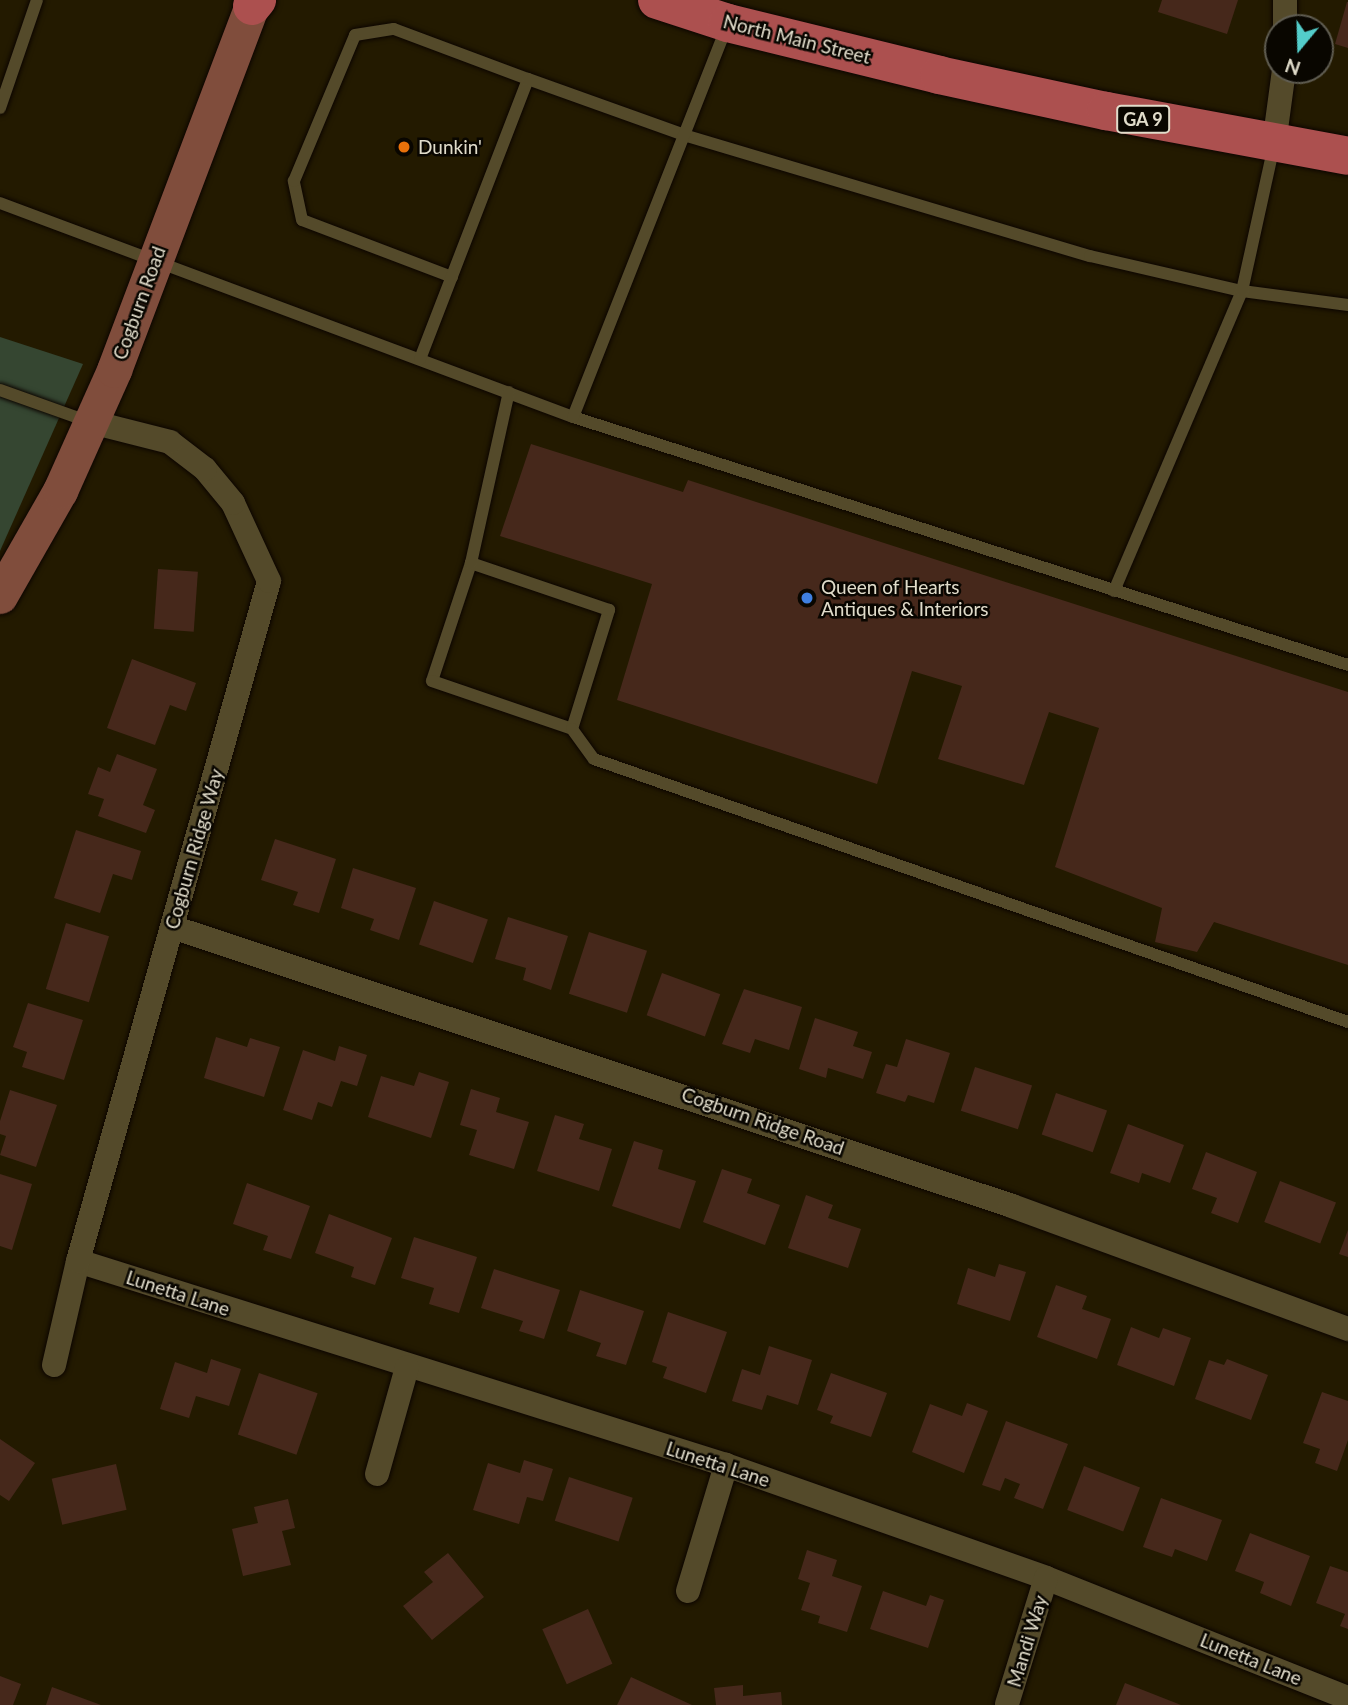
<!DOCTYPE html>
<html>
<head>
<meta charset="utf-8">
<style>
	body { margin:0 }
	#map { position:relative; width:1348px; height:1705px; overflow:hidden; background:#231a00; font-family:Lato,sans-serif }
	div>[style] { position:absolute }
	.green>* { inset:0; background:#354631 }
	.building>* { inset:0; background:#46281b; transform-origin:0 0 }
	.roads { filter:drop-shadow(0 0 2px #0c0500) drop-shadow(0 0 2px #0c0500) }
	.lane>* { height:12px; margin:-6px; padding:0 6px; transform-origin:6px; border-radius:6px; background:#544a2a }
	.street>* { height:24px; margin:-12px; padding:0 12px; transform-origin:12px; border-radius:12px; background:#544a2a }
	.secondary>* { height:35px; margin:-17.5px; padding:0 17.5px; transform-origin:17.5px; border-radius:17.5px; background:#804d3c }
	.primary>* { height:38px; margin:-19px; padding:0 19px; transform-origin:19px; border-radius:19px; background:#ac504f }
	.dots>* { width:19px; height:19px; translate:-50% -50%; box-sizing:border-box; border:4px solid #090600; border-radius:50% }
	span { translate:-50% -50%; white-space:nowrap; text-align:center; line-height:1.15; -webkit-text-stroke:5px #090600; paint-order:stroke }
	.shield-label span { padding:2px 5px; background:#090600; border:2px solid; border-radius:5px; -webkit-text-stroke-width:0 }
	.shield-label { font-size:18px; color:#e1dcca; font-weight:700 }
	.street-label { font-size:19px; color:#e1dcca }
	.poi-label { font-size:19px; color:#e1dcca }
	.left { translate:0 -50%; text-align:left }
	.north { position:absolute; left:1264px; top:14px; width:70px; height:70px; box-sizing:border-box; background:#090600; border:2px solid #5f5c51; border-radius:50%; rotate:199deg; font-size:19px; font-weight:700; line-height:28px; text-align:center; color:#e1dcca }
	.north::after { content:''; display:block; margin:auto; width:24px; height:32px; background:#53cdca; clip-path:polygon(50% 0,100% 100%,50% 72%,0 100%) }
</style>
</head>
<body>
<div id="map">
	<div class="green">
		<i style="clip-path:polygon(0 337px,83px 364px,0 551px)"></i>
	</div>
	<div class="building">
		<i style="clip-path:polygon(1162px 0,1238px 0,1227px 34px,1158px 12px)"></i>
		<i style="clip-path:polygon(1347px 2px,1348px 2px,1348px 48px,1335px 44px)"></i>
		<i style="clip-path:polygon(531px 444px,683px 492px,688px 480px,1348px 692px,1348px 965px,1214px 922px,1197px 952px,1155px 942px,1162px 908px,1055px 867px,1099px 728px,1049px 712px,1024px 785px,938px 759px,962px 686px,912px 671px,877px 784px,617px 700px,652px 584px,500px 536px)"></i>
		<i style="left:158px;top:569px;width:40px;height:60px;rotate:4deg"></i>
		<i style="clip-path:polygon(132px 659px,196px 683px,186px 711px,170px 705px,155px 745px,107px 728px)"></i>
		<i style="clip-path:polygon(117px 754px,157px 769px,143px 805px,155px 810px,146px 833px,98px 816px,104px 799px,88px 794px,98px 767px,110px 772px)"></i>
		<i style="clip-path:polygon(76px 830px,141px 851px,132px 880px,113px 874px,100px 913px,54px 898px)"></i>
		<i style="clip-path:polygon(275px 839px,336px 859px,319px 913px,293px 905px,298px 892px,261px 880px)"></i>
		<i style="clip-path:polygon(353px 868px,416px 888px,399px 940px,370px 930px,374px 919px,341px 908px)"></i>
		<i style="left:434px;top:901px;width:57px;height:46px;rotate:19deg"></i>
		<i style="clip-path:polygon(508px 917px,568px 936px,551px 990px,523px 980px,526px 968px,495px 959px)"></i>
		<i style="left:66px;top:923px;width:45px;height:69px;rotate:17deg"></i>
		<i style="left:589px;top:932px;width:61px;height:65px;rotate:18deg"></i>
		<i style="left:662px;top:973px;width:62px;height:45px;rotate:20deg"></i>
		<i style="clip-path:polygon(744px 989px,802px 1007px,789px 1050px,755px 1039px,750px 1053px,722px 1044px)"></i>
		<i style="clip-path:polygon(28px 1003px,83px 1020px,64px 1080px,22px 1067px,27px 1052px,13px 1047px)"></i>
		<i style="clip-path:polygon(815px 1018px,858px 1032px,853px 1046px,872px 1052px,863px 1079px,828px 1068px,826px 1078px,799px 1069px)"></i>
		<i style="clip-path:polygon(216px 1037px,247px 1047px,250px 1038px,280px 1047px,264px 1097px,204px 1078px)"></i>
		<i style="clip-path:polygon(906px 1039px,950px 1053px,934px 1103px,908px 1095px,905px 1102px,876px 1093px,886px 1064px,897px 1067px)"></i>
		<i style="clip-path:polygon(339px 1046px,367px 1055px,357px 1086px,341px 1081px,332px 1107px,318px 1102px,312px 1120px,283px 1110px,303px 1050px,335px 1061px)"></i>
		<i style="left:975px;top:1067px;width:60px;height:46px;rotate:18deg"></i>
		<i style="clip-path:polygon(419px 1072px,449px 1082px,431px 1138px,368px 1117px,381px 1076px,414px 1086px)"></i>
		<i style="clip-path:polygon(471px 1089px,500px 1098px,496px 1112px,529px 1122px,514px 1169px,469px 1155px,477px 1130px,460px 1125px)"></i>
		<i style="clip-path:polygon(10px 1090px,57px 1105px,36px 1167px,0 1155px,6px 1136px,0 1134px,0 1121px)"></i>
		<i style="left:1056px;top:1093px;width:54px;height:44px;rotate:19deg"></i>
		<i style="clip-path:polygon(555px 1115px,584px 1124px,579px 1139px,612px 1149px,599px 1191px,537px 1171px)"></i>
		<i style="clip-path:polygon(1128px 1124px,1184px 1145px,1170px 1183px,1142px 1173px,1139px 1183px,1110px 1173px)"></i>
		<i style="clip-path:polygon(634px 1141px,663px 1150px,658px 1169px,696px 1181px,680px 1229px,612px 1206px)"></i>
		<i style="clip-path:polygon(1206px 1152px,1257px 1172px,1238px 1223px,1211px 1213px,1217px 1198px,1192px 1189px)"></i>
		<i style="clip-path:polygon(722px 1169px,752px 1179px,747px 1193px,780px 1205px,765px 1245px,703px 1222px)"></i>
		<i style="clip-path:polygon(0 1174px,32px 1184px,12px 1250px,0 1246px)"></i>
		<i style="left:1280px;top:1181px;width:60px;height:44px;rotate:21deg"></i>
		<i style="clip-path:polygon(247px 1183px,310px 1206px,291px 1259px,263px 1250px,268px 1236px,233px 1224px)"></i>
		<i style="clip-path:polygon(806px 1195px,833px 1205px,828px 1218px,861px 1229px,848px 1268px,788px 1248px)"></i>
		<i style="clip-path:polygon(329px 1214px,392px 1238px,375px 1285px,351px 1277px,354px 1267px,315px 1253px)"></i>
		<i style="clip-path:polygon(1348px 1230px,1348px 1257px,1339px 1254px)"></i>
		<i style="clip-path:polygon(414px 1237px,477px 1257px,459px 1313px,429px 1304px,434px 1288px,401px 1278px)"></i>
		<i style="clip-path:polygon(999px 1264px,1026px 1272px,1010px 1321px,957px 1304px,968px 1268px,995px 1277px)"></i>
		<i style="clip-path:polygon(494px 1269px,560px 1290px,544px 1339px,519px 1331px,523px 1321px,481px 1308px)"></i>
		<i style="clip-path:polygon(1056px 1285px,1087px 1296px,1082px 1309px,1111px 1319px,1097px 1359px,1037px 1337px)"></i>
		<i style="clip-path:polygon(580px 1290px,644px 1311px,626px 1365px,596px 1356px,601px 1343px,567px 1331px)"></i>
		<i style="clip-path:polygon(668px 1312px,727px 1332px,706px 1393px,663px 1378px,667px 1367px,652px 1362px)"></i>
		<i style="clip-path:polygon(1131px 1327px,1159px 1338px,1163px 1328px,1191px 1338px,1174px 1386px,1117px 1365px)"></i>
		<i style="clip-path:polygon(769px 1346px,812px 1360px,798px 1405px,767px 1395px,762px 1410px,732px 1401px,742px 1369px,760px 1375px)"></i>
		<i style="clip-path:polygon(211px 1359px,241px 1369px,229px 1406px,196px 1396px,189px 1418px,160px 1409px,175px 1362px,207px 1373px)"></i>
		<i style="clip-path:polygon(1227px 1359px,1268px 1375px,1251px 1420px,1195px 1399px,1209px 1360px,1224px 1365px)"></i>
		<i style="left:259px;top:1373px;width:62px;height:65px;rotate:19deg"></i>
		<i style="clip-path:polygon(831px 1373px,887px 1393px,871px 1437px,830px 1423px,833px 1416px,817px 1410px)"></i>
		<i style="clip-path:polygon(1322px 1392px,1348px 1401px,1348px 1440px,1337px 1471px,1315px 1463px,1320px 1449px,1303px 1443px)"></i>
		<i style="clip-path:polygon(967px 1403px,988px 1411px,964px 1473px,912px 1452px,930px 1404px,962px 1416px)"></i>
		<i style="clip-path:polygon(1006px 1421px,1068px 1444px,1043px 1509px,1014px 1498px,1020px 1484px,1005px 1478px,1000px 1491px,982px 1485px)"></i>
		<i style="clip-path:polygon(0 1439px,35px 1463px,9px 1501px,0 1495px)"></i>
		<i style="clip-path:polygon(524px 1460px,553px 1469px,543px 1501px,527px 1497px,519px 1524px,473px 1510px,488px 1463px,520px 1473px)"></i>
		<i style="left:116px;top:1464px;width:47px;height:66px;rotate:77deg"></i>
		<i style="left:1084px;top:1466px;width:60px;height:47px;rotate:21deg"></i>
		<i style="left:569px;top:1477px;width:67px;height:46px;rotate:18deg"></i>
		<i style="clip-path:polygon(1161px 1498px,1222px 1520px,1207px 1561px,1175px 1549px,1172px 1557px,1143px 1547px)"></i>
		<i style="clip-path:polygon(288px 1499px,295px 1528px,282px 1531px,291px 1565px,243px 1576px,232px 1529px,258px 1523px,254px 1507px)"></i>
		<i style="clip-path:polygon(1250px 1533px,1310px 1556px,1291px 1606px,1260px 1593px,1264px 1582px,1235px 1571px)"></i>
		<i style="clip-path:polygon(807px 1550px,837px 1560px,832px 1576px,862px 1586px,847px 1632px,818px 1623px,820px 1616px,801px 1610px,810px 1583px,798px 1579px)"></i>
		<i style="clip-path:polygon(448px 1553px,484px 1597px,432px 1640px,403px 1606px,433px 1582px,424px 1572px)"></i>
		<i style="clip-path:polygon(1330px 1566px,1348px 1572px,1348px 1629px,1340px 1626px,1345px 1614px,1316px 1603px)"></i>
		<i style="clip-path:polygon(883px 1591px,926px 1606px,930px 1595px,944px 1600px,928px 1648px,870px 1629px)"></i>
		<i style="left:588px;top:1609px;width:60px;height:50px;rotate:66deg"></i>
		<i style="clip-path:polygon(0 1676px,21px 1684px,13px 1705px,0 1705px)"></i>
		<i style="clip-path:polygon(631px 1677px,692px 1705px,617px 1705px)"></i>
		<i style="clip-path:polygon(1125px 1683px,1181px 1705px,1116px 1705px)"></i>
		<i style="clip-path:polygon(743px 1685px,743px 1696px,781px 1692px,782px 1705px,716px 1705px,714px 1688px)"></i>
		<i style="clip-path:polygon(52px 1687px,101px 1705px,46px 1705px)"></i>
	</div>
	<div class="roads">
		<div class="lane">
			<i style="left:0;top:108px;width:114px;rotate:-71.1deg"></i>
			<i style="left:0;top:203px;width:612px;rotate:20.48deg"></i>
			<i style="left:573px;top:417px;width:814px;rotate:17.74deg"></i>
			<i style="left:452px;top:277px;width:160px;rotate:-159.2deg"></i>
			<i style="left:302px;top:220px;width:40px;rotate:-102deg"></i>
			<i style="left:294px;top:181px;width:158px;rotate:-67.3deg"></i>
			<i style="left:355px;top:35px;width:39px;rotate:-9deg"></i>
			<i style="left:394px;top:29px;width:143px;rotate:20.5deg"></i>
			<i style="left:420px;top:359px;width:300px;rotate:-68.9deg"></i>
			<i style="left:528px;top:79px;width:169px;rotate:19.7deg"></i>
			<i style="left:687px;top:136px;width:420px;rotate:16.6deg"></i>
			<i style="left:1090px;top:256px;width:156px;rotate:13deg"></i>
			<i style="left:1242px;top:291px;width:107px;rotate:7.5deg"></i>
			<i style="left:0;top:390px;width:92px;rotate:19.6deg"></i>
			<i style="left:573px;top:417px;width:419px;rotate:-68.5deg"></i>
			<i style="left:471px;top:563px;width:124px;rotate:108.3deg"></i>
			<i style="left:432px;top:681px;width:148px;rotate:18.9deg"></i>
			<i style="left:572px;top:729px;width:125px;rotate:-72.7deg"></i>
			<i style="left:609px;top:610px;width:146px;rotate:-161.2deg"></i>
			<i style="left:471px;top:563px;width:175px;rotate:-77.5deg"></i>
			<i style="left:1114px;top:591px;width:326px;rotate:-66.9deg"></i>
			<i style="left:1242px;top:291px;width:149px;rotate:-77.6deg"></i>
			<i style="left:572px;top:729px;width:37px;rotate:54deg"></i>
			<i style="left:594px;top:759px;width:799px;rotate:19.23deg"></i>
		</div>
		<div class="street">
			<i style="left:1285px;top:28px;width:28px;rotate:-90deg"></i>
			<i style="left:1274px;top:144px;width:75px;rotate:-82.3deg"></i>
			<i style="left:172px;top:927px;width:885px;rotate:18.37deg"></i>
			<i style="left:1012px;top:1206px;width:358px;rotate:20.1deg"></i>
			<i style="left:78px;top:1261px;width:679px;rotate:17.47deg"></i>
			<i style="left:726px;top:1465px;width:339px;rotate:19.4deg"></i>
			<i style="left:1046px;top:1578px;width:325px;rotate:21.7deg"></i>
			<i style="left:54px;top:1365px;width:107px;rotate:-77deg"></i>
			<i style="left:78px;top:1261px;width:706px;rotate:-74.31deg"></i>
			<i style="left:269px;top:581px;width:86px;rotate:-114.8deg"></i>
			<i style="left:233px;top:503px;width:44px;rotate:-129.5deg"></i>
			<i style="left:205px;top:469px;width:44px;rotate:-142.4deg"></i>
			<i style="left:170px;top:442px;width:81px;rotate:-165.8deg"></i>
			<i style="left:377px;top:1474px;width:111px;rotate:-74.3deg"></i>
			<i style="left:688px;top:1591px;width:132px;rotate:-73.2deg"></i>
			<i style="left:1007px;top:1704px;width:132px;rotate:-72.8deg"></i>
		</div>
		<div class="secondary">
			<i style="left:0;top:596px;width:121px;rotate:-60.3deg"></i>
			<i style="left:60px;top:491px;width:133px;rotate:-65.9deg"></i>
			<i style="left:114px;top:370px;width:396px;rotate:-69.3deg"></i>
		</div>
		<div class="primary">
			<i style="left:657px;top:0;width:75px;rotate:17.9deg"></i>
			<i style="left:728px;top:23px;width:217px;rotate:13.8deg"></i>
			<i style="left:939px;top:75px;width:171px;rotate:12.2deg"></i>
			<i style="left:1106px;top:111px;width:246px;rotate:10.5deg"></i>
			<i style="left:252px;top:6px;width:8px;rotate:-50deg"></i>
		</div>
	</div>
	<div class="dots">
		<i style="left:404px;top:147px;background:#e8710a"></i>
		<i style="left:807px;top:598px;background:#3f7fe0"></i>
	</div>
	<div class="shield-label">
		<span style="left:1143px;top:119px">GA 9</span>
	</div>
	<div class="street-label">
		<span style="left:797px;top:39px;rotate:14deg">North Main Street</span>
		<span style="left:139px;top:303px;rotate:-70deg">Cogburn Road</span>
		<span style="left:194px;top:849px;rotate:-74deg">Cogburn Ridge Way</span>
		<span style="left:763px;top:1121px;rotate:19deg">Cogburn Ridge Road</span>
		<span style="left:178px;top:1293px;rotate:18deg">Lunetta Lane</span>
		<span style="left:718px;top:1464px;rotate:18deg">Lunetta Lane</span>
		<span style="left:1027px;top:1641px;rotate:-73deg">Mandi Way</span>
		<span style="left:1251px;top:1659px;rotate:22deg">Lunetta Lane</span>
	</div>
	<div class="poi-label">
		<span class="left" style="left:418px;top:147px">Dunkin'</span>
		<span class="left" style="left:821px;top:598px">Queen of Hearts<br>Antiques &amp; Interiors</span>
	</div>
	<div class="north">N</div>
</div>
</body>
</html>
